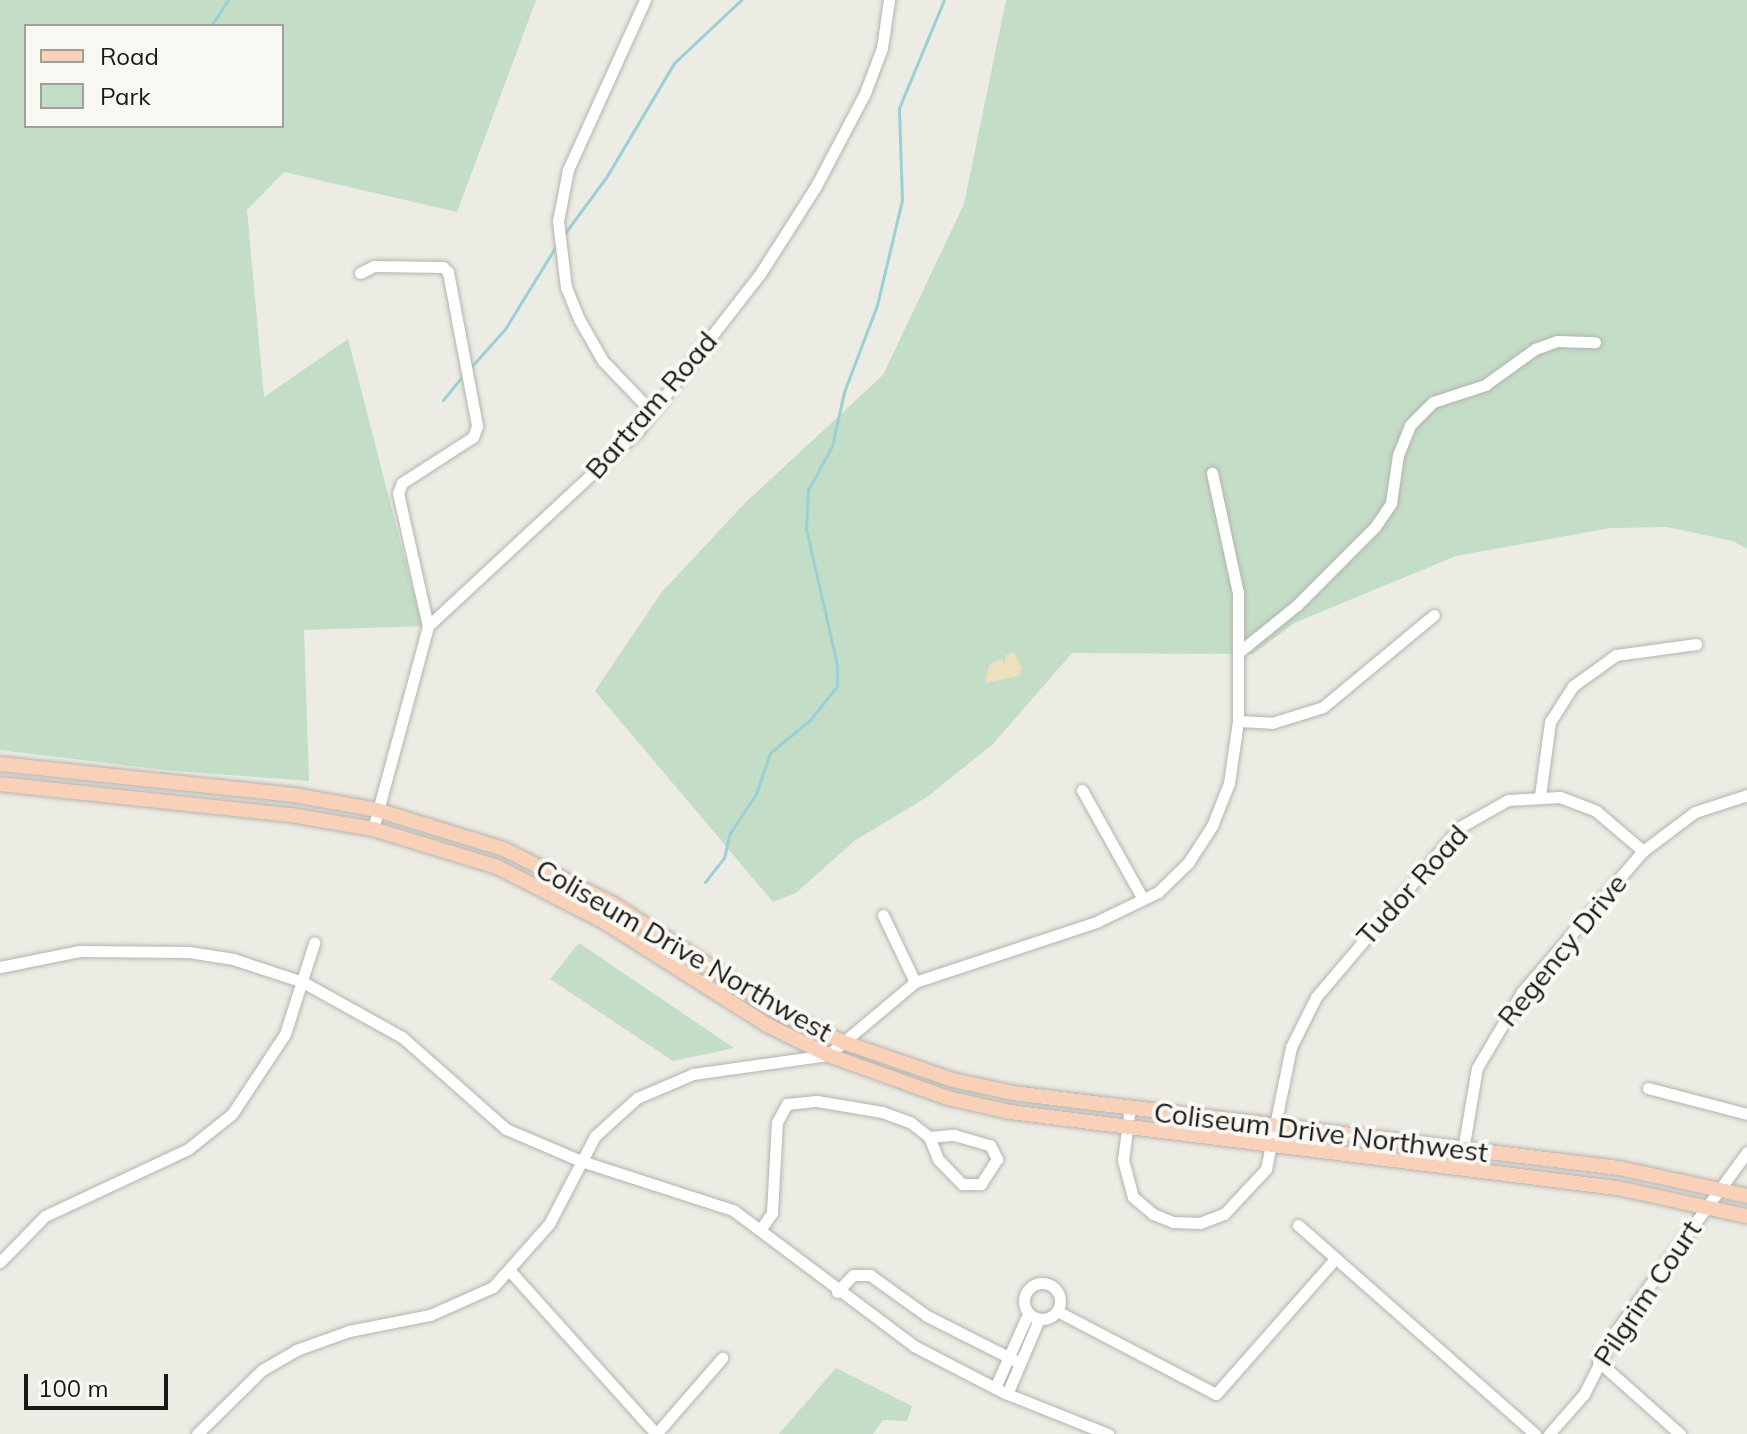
<!DOCTYPE html>
<html>
<head>
<meta charset="utf-8">
<style>
	body { margin:0 }
	#map { position:relative; width:1747px; height:1434px; overflow:hidden; background:#ecebe4; font-family:Mulish,sans-serif }
	div>[style] { position:absolute }
	.green>* { inset:0; background:#c3ddc7 }
	.sand>* { inset:0; background:#ebe1bc }
	.stream>* { height:3px; margin:-1.5px; padding:0 1.5px; transform-origin:1.5px; border-radius:1.5px; background:#9bd0d4 }
	.roads { filter:drop-shadow(0 0 2px #b5b3ad) drop-shadow(0 0 2px #b5b3ad) }
	.minor>* { height:11px; margin:-5.5px; padding:0 5.5px; transform-origin:5.5px; border-radius:5.5px; background:#fff }
	.minor>.ring { margin:-5.5px; padding:0; box-sizing:content-box; background:none; border:11px solid #fff; border-radius:50% }
	.major>* { height:14px; margin:-7px; padding:0 7px; transform-origin:7px; border-radius:7px; background:#f9d0b8 }
	span { translate:-50% -50%; white-space:nowrap; text-align:center; line-height:1.15; -webkit-text-stroke:8px #f9f8f2; paint-order:stroke }
	.street-label { font-size:28px; color:#1a1917 }
	.legend { position:absolute; left:24px; top:24px; width:260px; height:104px; box-sizing:border-box; background:#f9f8f2; border:2px solid #a09f9a; margin:0; padding:10px 14px; list-style:none; font-size:24px; color:#1a1917 }
	.legend li { display:flex; align-items:center; gap:16px; height:40px }
	.legend b { width:40px; border:2px solid #a09f9a }
	.scale { position:absolute; left:24px; top:1374px; width:144px; height:36px; box-sizing:border-box; border:4px solid #1a1917; border-top:0; padding-left:10px; font-size:24px; line-height:28px; white-space:nowrap; color:#1a1917; -webkit-text-stroke:6px #f9f8f2; paint-order:stroke }
</style>
</head>
<body>
<div id="map">
	<div class="green">
		<i style="clip-path:polygon(evenodd,0 0,536px 0,457px 212px,284px 172px,247px 210px,264px 397px,348px 339px,422px 626px,304px 630px,309px 781px,164px 770px,0 750px,0 0,26px 26px,282px 26px,282px 126px,26px 126px,26px 26px)"></i>
		<i style="clip-path:polygon(1006px 0,1747px 0,1747px 549px,1733px 541px,1667px 527px,1610px 528px,1456px 556px,1294px 623px,1253px 654px,1072px 653px,993px 744px,927px 797px,854px 841px,796px 893px,773px 902px,595px 691px,661px 593px,745px 503px,883px 375px,964px 204px)"></i>
		<i style="clip-path:polygon(579px 943px,734px 1048px,673px 1061px,550px 979px)"></i>
		<i style="clip-path:polygon(836px 1368px,912px 1406px,907px 1421px,883px 1420px,873px 1434px,779px 1434px)"></i>
	</div>
	<div class="sand">
		<i style="clip-path:polygon(1014px 652px,1022px 668px,1019px 676px,985px 683px,989px 665px,1002px 658px,1004px 665px,1006px 655px)"></i>
	</div>
	<div class="stream">
		<i style="left:211px;top:26px;width:31px;rotate:-57deg"></i>
		<i style="left:565px;top:233px;width:71px;rotate:-53.6deg"></i>
		<i style="left:607px;top:176px;width:131px;rotate:-59.3deg"></i>
		<i style="left:674px;top:63px;width:92px;rotate:-43.2deg"></i>
		<i style="left:471px;top:367px;width:51px;rotate:-48.2deg"></i>
		<i style="left:505px;top:329px;width:97px;rotate:-58.4deg"></i>
		<i style="left:443px;top:400px;width:32px;rotate:-51deg"></i>
		<i style="left:705px;top:882px;width:31px;rotate:-52deg"></i>
		<i style="left:724px;top:858px;width:26px;rotate:-77deg"></i>
		<i style="left:730px;top:833px;width:47px;rotate:-56.3deg"></i>
		<i style="left:756px;top:794px;width:43px;rotate:-71.1deg"></i>
		<i style="left:770px;top:753px;width:52px;rotate:-39.5deg"></i>
		<i style="left:810px;top:720px;width:43px;rotate:-51.5deg"></i>
		<i style="left:837px;top:686px;width:21px;rotate:-90deg"></i>
		<i style="left:837px;top:665px;width:139px;rotate:-102.8deg"></i>
		<i style="left:806px;top:529px;width:39px;rotate:-87deg"></i>
		<i style="left:808px;top:490px;width:50px;rotate:-61.4deg"></i>
		<i style="left:832px;top:446px;width:55px;rotate:-77.5deg"></i>
		<i style="left:844px;top:392px;width:93px;rotate:-69.2deg"></i>
		<i style="left:877px;top:305px;width:108px;rotate:-76.6deg"></i>
		<i style="left:902px;top:200px;width:92px;rotate:-91.9deg"></i>
		<i style="left:899px;top:108px;width:117px;rotate:-67.4deg"></i>
	</div>
	<div class="roads">
		<div class="minor">
			<i style="left:645px;top:0;width:187px;rotate:114.4deg"></i>
			<i style="left:568px;top:170px;width:52px;rotate:101.1deg"></i>
			<i style="left:558px;top:221px;width:66px;rotate:83.1deg"></i>
			<i style="left:566px;top:287px;width:35px;rotate:68deg"></i>
			<i style="left:579px;top:319px;width:48px;rotate:60.3deg"></i>
			<i style="left:603px;top:361px;width:69px;rotate:46.2deg"></i>
			<i style="left:360px;top:273px;width:16px;rotate:-27deg"></i>
			<i style="left:374px;top:266px;width:69px;rotate:0.8deg"></i>
			<i style="left:443px;top:267px;width:7px;rotate:45deg"></i>
			<i style="left:448px;top:272px;width:157px;rotate:79.3deg"></i>
			<i style="left:477px;top:426px;width:12px;rotate:110deg"></i>
			<i style="left:473px;top:437px;width:85px;rotate:147.1deg"></i>
			<i style="left:402px;top:483px;width:11px;rotate:112deg"></i>
			<i style="left:398px;top:493px;width:136px;rotate:77.3deg"></i>
			<i style="left:1239px;top:652px;width:75px;rotate:-39deg"></i>
			<i style="left:1297px;top:605px;width:110px;rotate:-45deg"></i>
			<i style="left:1375px;top:527px;width:29px;rotate:-56deg"></i>
			<i style="left:1391px;top:503px;width:49px;rotate:-81.7deg"></i>
			<i style="left:1398px;top:455px;width:32px;rotate:-68deg"></i>
			<i style="left:1410px;top:425px;width:33px;rotate:-45deg"></i>
			<i style="left:1433px;top:402px;width:55px;rotate:-18.1deg"></i>
			<i style="left:1485px;top:385px;width:62px;rotate:-35.8deg"></i>
			<i style="left:1535px;top:349px;width:23px;rotate:-20deg"></i>
			<i style="left:1557px;top:341px;width:38px;rotate:2deg"></i>
			<i style="left:1238px;top:721px;width:34px;rotate:3deg"></i>
			<i style="left:1272px;top:723px;width:53px;rotate:-17.4deg"></i>
			<i style="left:1323px;top:707px;width:144px;rotate:-39.7deg"></i>
			<i style="left:1082px;top:790px;width:125px;rotate:60.8deg"></i>
			<i style="left:1540px;top:796px;width:75px;rotate:-82.3deg"></i>
			<i style="left:1550px;top:722px;width:43px;rotate:-57.4deg"></i>
			<i style="left:1573px;top:686px;width:53px;rotate:-35.8deg"></i>
			<i style="left:1616px;top:655px;width:81px;rotate:-7.8deg"></i>
			<i style="left:373px;top:829px;width:210px;rotate:-74.8deg"></i>
			<i style="left:428px;top:626px;width:284px;rotate:-42.9deg"></i>
			<i style="left:636px;top:433px;width:202px;rotate:-52.1deg"></i>
			<i style="left:760px;top:274px;width:104px;rotate:-57.5deg"></i>
			<i style="left:816px;top:186px;width:105px;rotate:-62.2deg"></i>
			<i style="left:865px;top:93px;width:48px;rotate:-69.3deg"></i>
			<i style="left:882px;top:48px;width:49px;rotate:-81.7deg"></i>
			<i style="left:883px;top:915px;width:74px;rotate:64.5deg"></i>
			<i style="left:0;top:967px;width:81px;rotate:-11.4deg"></i>
			<i style="left:79px;top:951px;width:110px;rotate:0.5deg"></i>
			<i style="left:189px;top:952px;width:45px;rotate:9deg"></i>
			<i style="left:233px;top:959px;width:74px;rotate:18.2deg"></i>
			<i style="left:303px;top:982px;width:113px;rotate:29.1deg"></i>
			<i style="left:402px;top:1037px;width:139px;rotate:41.5deg"></i>
			<i style="left:506px;top:1129px;width:82px;rotate:23.1deg"></i>
			<i style="left:581px;top:1161px;width:160px;rotate:17.9deg"></i>
			<i style="left:733px;top:1210px;width:226px;rotate:36.9deg"></i>
			<i style="left:914px;top:1346px;width:102px;rotate:27.3deg"></i>
			<i style="left:1005px;top:1393px;width:111px;rotate:21.7deg"></i>
			<i style="left:1648px;top:1088px;width:102px;rotate:14.7deg"></i>
			<i style="left:1130px;top:1107px;width:53px;rotate:97.5deg"></i>
			<i style="left:1123px;top:1160px;width:38px;rotate:75deg"></i>
			<i style="left:1133px;top:1197px;width:26px;rotate:40deg"></i>
			<i style="left:1153px;top:1214px;width:22px;rotate:22deg"></i>
			<i style="left:1173px;top:1222px;width:27px;rotate:2deg"></i>
			<i style="left:1200px;top:1223px;width:26px;rotate:-21deg"></i>
			<i style="left:1224px;top:1214px;width:62px;rotate:-47deg"></i>
			<i style="left:1266px;top:1169px;width:125px;rotate:-78.4deg"></i>
			<i style="left:1291px;top:1047px;width:56px;rotate:-63.4deg"></i>
			<i style="left:1316px;top:997px;width:223px;rotate:-49.7deg"></i>
			<i style="left:1460px;top:827px;width:55px;rotate:-29.4deg"></i>
			<i style="left:1508px;top:800px;width:52px;rotate:-3.3deg"></i>
			<i style="left:1560px;top:797px;width:39px;rotate:21deg"></i>
			<i style="left:1596px;top:811px;width:62px;rotate:40.4deg"></i>
			<i style="left:954px;top:1135px;width:37px;rotate:16deg"></i>
			<i style="left:990px;top:1145px;width:16px;rotate:63deg"></i>
			<i style="left:997px;top:1159px;width:30px;rotate:123deg"></i>
			<i style="left:981px;top:1184px;width:19px;rotate:180deg"></i>
			<i style="left:962px;top:1184px;width:35px;rotate:-134deg"></i>
			<i style="left:938px;top:1159px;width:24px;rotate:-112deg"></i>
			<i style="left:929px;top:1137px;width:25px;rotate:-5deg"></i>
			<i style="left:1460px;top:1168px;width:101px;rotate:-80.4deg"></i>
			<i style="left:1477px;top:1068px;width:88px;rotate:-59.4deg"></i>
			<i style="left:1522px;top:992px;width:186px;rotate:-49.4deg"></i>
			<i style="left:1643px;top:851px;width:65px;rotate:-36.9deg"></i>
			<i style="left:1695px;top:812px;width:55px;rotate:-18.1deg"></i>
			<i style="left:1298px;top:1225px;width:316px;rotate:41.4deg"></i>
			<i style="left:760px;top:1230px;width:21px;rotate:-55deg"></i>
			<i style="left:772px;top:1213px;width:91px;rotate:-86.9deg"></i>
			<i style="left:777px;top:1122px;width:21px;rotate:-61deg"></i>
			<i style="left:787px;top:1104px;width:30px;rotate:-6deg"></i>
			<i style="left:817px;top:1101px;width:66px;rotate:9.6deg"></i>
			<i style="left:882px;top:1112px;width:30px;rotate:20deg"></i>
			<i style="left:910px;top:1122px;width:24px;rotate:38deg"></i>
			<i style="left:0;top:1262px;width:64px;rotate:-45.6deg"></i>
			<i style="left:45px;top:1216px;width:158px;rotate:-25.1deg"></i>
			<i style="left:188px;top:1149px;width:56px;rotate:-38.5deg"></i>
			<i style="left:232px;top:1114px;width:96px;rotate:-56.5deg"></i>
			<i style="left:285px;top:1034px;width:96px;rotate:-72.3deg"></i>
			<i style="left:510px;top:1271px;width:219px;rotate:48.1deg"></i>
			<i style="left:656px;top:1434px;width:101px;rotate:-49deg"></i>
			<i class="ring" style="left:1024px;top:1283px;width:25px;height:25px"></i>
			<i style="left:837px;top:1292px;width:23px;rotate:-47deg"></i>
			<i style="left:853px;top:1275px;width:17px"></i>
			<i style="left:870px;top:1275px;width:70px;rotate:35.7deg"></i>
			<i style="left:927px;top:1316px;width:104px;rotate:26.8deg"></i>
			<i style="left:1057px;top:1311px;width:179px;rotate:27.6deg"></i>
			<i style="left:1216px;top:1394px;width:181px;rotate:-48.6deg"></i>
			<i style="left:1598px;top:1361px;width:110px;rotate:41.7deg"></i>
			<i style="left:995px;top:1388px;width:81px;rotate:-66deg"></i>
			<i style="left:1007px;top:1394px;width:82px;rotate:-66.9deg"></i>
			<i style="left:197px;top:1434px;width:91px;rotate:-44.6deg"></i>
			<i style="left:262px;top:1370px;width:39px;rotate:-30deg"></i>
			<i style="left:296px;top:1350px;width:56px;rotate:-19.7deg"></i>
			<i style="left:349px;top:1331px;width:83px;rotate:-11.2deg"></i>
			<i style="left:430px;top:1315px;width:69px;rotate:-24deg"></i>
			<i style="left:493px;top:1287px;width:84px;rotate:-48.4deg"></i>
			<i style="left:549px;top:1224px;width:99px;rotate:-62.4deg"></i>
			<i style="left:595px;top:1136px;width:57px;rotate:-42.1deg"></i>
			<i style="left:637px;top:1098px;width:61px;rotate:-23.2deg"></i>
			<i style="left:693px;top:1074px;width:136px;rotate:-8deg"></i>
			<i style="left:828px;top:1055px;width:114px;rotate:-40deg"></i>
			<i style="left:915px;top:982px;width:191px;rotate:-18.3deg"></i>
			<i style="left:1096px;top:922px;width:69px;rotate:-25.8deg"></i>
			<i style="left:1158px;top:892px;width:42px;rotate:-44deg"></i>
			<i style="left:1188px;top:863px;width:44px;rotate:-57deg"></i>
			<i style="left:1212px;top:826px;width:46px;rotate:-68.4deg"></i>
			<i style="left:1229px;top:783px;width:63px;rotate:-81.7deg"></i>
			<i style="left:1238px;top:721px;width:128px;rotate:-90deg"></i>
			<i style="left:1238px;top:593px;width:123px;rotate:-102.2deg"></i>
			<i style="left:1549px;top:1434px;width:53px;rotate:-48.8deg"></i>
			<i style="left:1584px;top:1394px;width:71px;rotate:-63.1deg"></i>
			<i style="left:1616px;top:1331px;width:222px;rotate:-53.8deg"></i>
		</div>
		<div class="major">
			<i style="left:0;top:764px;width:296px;rotate:6deg"></i>
			<i style="left:294px;top:795px;width:84px;rotate:10.2deg"></i>
			<i style="left:377px;top:810px;width:133px;rotate:17.1deg"></i>
			<i style="left:504px;top:849px;width:122px;rotate:26.8deg"></i>
			<i style="left:613px;top:904px;width:203px;rotate:32.8deg"></i>
			<i style="left:784px;top:1014px;width:65px;rotate:25.4deg"></i>
			<i style="left:843px;top:1042px;width:116px;rotate:19.1deg"></i>
			<i style="left:953px;top:1080px;width:61px;rotate:12.2deg"></i>
			<i style="left:1013px;top:1093px;width:611px;rotate:7.06deg"></i>
			<i style="left:1619px;top:1168px;width:131px;rotate:12.3deg"></i>
			<i style="left:0;top:784px;width:293px;rotate:6.1deg"></i>
			<i style="left:291px;top:815px;width:83px;rotate:9.7deg"></i>
			<i style="left:373px;top:829px;width:130px;rotate:17deg"></i>
			<i style="left:497px;top:867px;width:119px;rotate:27deg"></i>
			<i style="left:603px;top:921px;width:194px;rotate:32.4deg"></i>
			<i style="left:767px;top:1025px;width:68px;rotate:26.2deg"></i>
			<i style="left:828px;top:1055px;width:127px;rotate:19.7deg"></i>
			<i style="left:948px;top:1098px;width:64px;rotate:12.7deg"></i>
			<i style="left:1010px;top:1112px;width:612px;rotate:7.14deg"></i>
			<i style="left:1617px;top:1188px;width:133px;rotate:12.2deg"></i>
		</div>
	</div>
	<div class="street-label">
		<span style="left:651px;top:405px;rotate:-49deg">Bartram Road</span>
		<span style="left:1412px;top:885px;rotate:-48deg">Tudor Road</span>
		<span style="left:684px;top:950px;rotate:30deg">Coliseum Drive Northwest</span>
		<span style="left:1562px;top:950px;rotate:-51deg">Regency Drive</span>
		<span style="left:1321px;top:1132px;rotate:7deg">Coliseum Drive Northwest</span>
		<span style="left:1647px;top:1293px;rotate:-56deg">Pilgrim Court</span>
	</div>
	<ul class="legend">
	<li><b style="height:10px;background:#f9d0b8"></b>Road</li>
	<li><b style="height:22px;background:#c3ddc7"></b>Park</li>
	</ul>
	<div class="scale">100 m</div>
</div>
</body>
</html>
